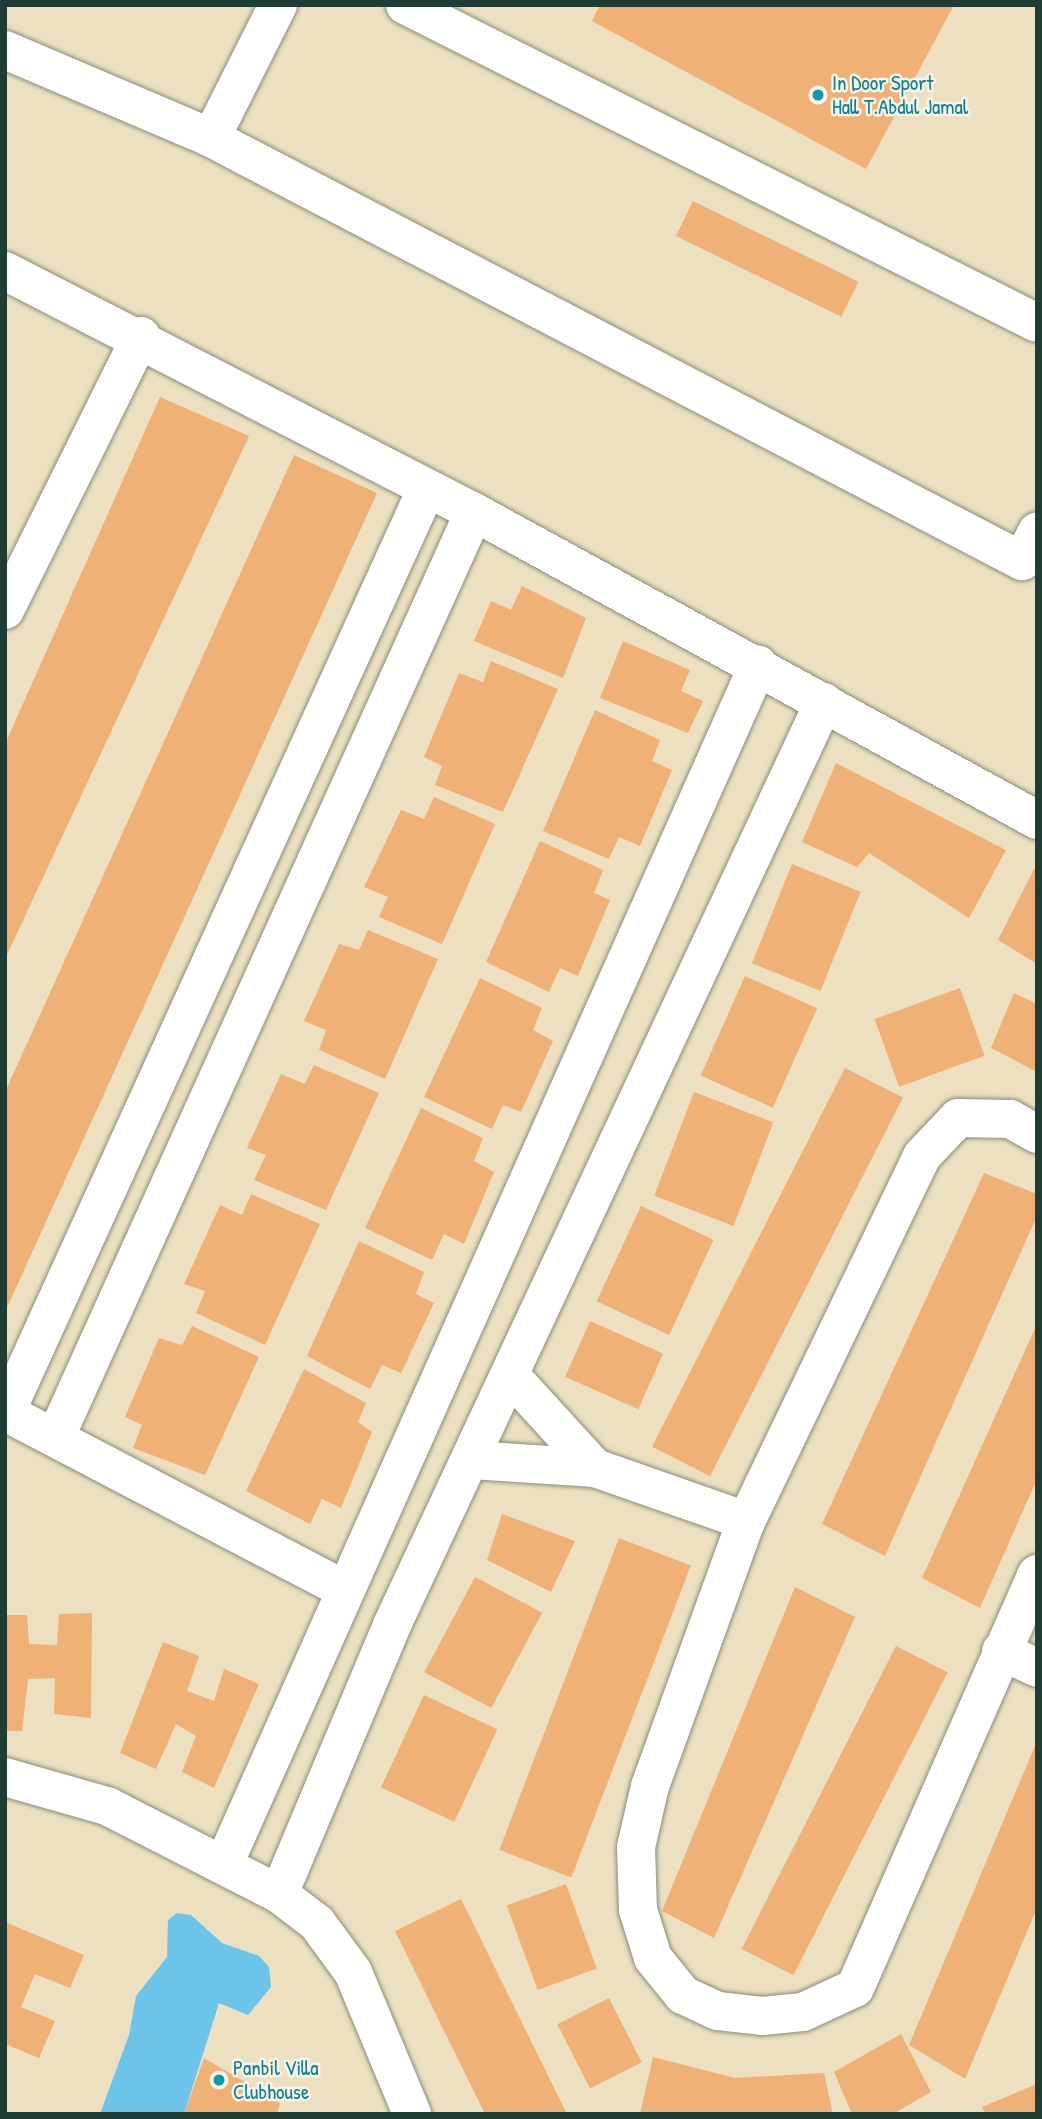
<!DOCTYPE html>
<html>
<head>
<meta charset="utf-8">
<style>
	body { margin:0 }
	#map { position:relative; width:1042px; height:2119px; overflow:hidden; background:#ede0c0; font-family:"Patrick Hand",sans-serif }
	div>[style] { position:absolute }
	.water>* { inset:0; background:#6bc4e9 }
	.building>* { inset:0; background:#efb176; transform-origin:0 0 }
	.roads { filter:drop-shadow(0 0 2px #868e7a) drop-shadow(0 0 2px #868e7a) }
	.minor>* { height:38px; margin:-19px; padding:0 19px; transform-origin:19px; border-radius:19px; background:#fff }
	.dots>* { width:19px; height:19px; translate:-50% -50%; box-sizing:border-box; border:4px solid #f7f3e8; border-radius:50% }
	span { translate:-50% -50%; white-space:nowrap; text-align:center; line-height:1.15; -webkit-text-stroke:5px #f7f3e8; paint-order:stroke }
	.culture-label { font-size:21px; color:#0d838f }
	.left { translate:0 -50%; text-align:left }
	.frame { position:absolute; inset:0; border:7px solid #1f3d34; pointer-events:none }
</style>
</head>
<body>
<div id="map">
	<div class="water">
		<i style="clip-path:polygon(177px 1913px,191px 1915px,222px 1943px,259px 1956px,269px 1967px,271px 1987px,248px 2015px,219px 2003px,184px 2114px,100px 2114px,129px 2035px,136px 1996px,167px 1957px,168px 1920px)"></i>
	</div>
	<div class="building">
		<i style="clip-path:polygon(600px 5px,954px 5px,866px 169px,592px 21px)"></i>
		<i style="left:693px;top:201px;width:184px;height:39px;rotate:26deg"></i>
		<i style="clip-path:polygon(160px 397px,249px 436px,5px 959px,5px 744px)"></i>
		<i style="clip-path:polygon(294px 455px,377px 493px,5px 1312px,5px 1092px)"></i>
		<i style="clip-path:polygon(522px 586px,586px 618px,563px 678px,474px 641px,491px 601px,511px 610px)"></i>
		<i style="clip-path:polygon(623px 641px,690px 670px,681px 691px,703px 701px,688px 733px,600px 698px)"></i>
		<i style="clip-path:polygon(491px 661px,558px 689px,503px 812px,435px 785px,442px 766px,424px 757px,459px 673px,483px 682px)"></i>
		<i style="clip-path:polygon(595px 710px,660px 740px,652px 761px,672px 770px,640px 846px,619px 837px,609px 859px,543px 831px)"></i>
		<i style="clip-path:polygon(836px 763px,1006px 850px,969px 918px,869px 853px,857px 867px,802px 842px)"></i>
		<i style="clip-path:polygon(434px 797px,495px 824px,442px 944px,379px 917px,388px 897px,364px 887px,401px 810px,424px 819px)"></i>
		<i style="clip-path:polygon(540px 841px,603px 870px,594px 893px,610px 900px,578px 976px,560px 968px,549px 992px,486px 962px)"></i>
		<i style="left:792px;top:864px;width:74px;height:107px;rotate:22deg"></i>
		<i style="clip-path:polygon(1034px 869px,1037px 870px,1037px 964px,998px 940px)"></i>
		<i style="clip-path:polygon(368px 930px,438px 959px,385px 1079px,319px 1050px,326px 1030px,304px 1021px,339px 944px,359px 950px)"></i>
		<i style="left:745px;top:976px;width:79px;height:109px;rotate:24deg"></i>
		<i style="clip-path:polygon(480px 978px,542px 1008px,533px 1030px,553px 1041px,521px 1112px,503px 1105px,492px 1129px,424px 1097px)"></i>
		<i style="left:960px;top:988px;width:72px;height:91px;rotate:70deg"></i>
		<i style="clip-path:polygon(1014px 993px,1037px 1004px,1037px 1072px,991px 1048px)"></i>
		<i style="clip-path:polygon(314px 1065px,379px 1093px,326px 1210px,254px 1180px,266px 1155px,247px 1148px,281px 1074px,305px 1084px)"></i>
		<i style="left:845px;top:1068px;width:65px;height:425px;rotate:27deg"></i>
		<i style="left:694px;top:1092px;width:85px;height:111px;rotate:21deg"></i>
		<i style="clip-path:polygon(421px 1108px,483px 1138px,474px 1161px,494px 1172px,464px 1244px,444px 1234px,432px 1260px,365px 1228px)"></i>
		<i style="clip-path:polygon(984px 1173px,1037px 1194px,1037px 1216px,885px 1556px,822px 1524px)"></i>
		<i style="clip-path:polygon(251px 1194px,320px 1224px,265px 1345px,196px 1313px,205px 1291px,184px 1284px,220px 1205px,242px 1215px)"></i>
		<i style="left:641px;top:1206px;width:80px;height:105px;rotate:25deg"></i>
		<i style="clip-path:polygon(359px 1241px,424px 1272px,416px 1294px,434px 1303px,401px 1373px,382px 1365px,370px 1389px,307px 1356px)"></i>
		<i style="left:590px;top:1321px;width:80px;height:61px;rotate:24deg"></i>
		<i style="clip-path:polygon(1037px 1324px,1037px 1479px,980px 1608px,922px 1578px)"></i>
		<i style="clip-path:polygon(192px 1326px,259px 1357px,205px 1475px,133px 1448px,142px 1425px,125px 1417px,159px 1338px,182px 1345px)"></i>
		<i style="clip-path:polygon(304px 1369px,366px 1403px,358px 1422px,372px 1432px,341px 1508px,322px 1499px,310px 1524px,246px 1491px)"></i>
		<i style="clip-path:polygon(502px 1514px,575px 1541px,551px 1592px,487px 1560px)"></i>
		<i style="left:619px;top:1538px;width:77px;height:334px;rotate:21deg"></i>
		<i style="left:475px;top:1577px;width:76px;height:108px;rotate:28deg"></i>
		<i style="clip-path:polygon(795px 1587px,855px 1617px,714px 1938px,662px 1911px)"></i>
		<i style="clip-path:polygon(92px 1613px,91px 1718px,54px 1714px,55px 1678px,28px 1679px,22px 1731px,5px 1731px,5px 1615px,27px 1615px,29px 1644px,57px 1645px,59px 1614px)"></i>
		<i style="clip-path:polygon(163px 1642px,199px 1656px,187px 1691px,214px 1701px,224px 1669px,259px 1684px,214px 1788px,182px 1772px,196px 1736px,176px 1724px,156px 1769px,120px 1753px)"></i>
		<i style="left:896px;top:1646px;width:58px;height:340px;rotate:27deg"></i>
		<i style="left:424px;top:1695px;width:81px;height:102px;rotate:25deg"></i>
		<i style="clip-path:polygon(1037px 1741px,1037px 1908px,965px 2079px,909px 2045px)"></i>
		<i style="left:566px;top:1884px;width:90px;height:63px;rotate:70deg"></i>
		<i style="clip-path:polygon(461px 1899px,567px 2114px,485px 2114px,395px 1931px)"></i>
		<i style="clip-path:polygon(5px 1922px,84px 1955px,70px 1988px,35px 1974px,21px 2007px,55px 2021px,39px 2058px,5px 2044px)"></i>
		<i style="left:609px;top:1998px;width:72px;height:58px;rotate:63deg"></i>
		<i style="clip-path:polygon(901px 2034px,931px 2092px,893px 2114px,852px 2114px,834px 2072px)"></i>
		<i style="clip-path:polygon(653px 2057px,735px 2078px,824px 2073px,833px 2114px,640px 2114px)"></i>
		<i style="clip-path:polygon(204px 2058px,280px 2103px,277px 2114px,184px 2114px)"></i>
		<i style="clip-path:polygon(1037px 2084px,1037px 2114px,985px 2114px,982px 2107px)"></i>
	</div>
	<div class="roads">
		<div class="minor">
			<i style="left:278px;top:5px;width:149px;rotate:116.7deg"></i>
			<i style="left:211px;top:138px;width:915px;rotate:27.55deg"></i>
			<i style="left:1022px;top:561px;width:33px;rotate:-63deg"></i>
			<i style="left:405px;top:5px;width:707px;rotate:26.71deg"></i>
			<i style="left:5px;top:50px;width:224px;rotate:23.1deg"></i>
			<i style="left:5px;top:271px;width:527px;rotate:27.2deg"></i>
			<i style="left:474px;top:512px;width:642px;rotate:28.68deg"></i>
			<i style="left:5px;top:610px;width:306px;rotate:-63.6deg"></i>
			<i style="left:1037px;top:1134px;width:31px;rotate:-151deg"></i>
			<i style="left:1010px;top:1119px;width:52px;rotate:-178.9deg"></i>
			<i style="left:958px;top:1118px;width:52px;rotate:133.5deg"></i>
			<i style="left:922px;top:1156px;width:405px;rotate:115.7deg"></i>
			<i style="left:746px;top:1521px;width:282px;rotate:109.9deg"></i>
			<i style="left:650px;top:1786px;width:63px;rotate:102.9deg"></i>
			<i style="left:636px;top:1847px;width:63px;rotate:88.2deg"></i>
			<i style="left:638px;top:1910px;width:50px;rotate:72.6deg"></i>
			<i style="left:653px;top:1958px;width:48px;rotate:51deg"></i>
			<i style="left:683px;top:1995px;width:38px;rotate:25deg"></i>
			<i style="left:718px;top:2011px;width:44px;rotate:6.5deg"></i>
			<i style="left:762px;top:2016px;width:41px;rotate:-5.6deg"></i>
			<i style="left:803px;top:2012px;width:57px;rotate:-24.8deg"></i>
			<i style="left:855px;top:1988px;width:452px;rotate:-66.3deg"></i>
			<i style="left:510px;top:1375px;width:126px;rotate:47.6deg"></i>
			<i style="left:5px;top:1412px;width:382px;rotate:27.6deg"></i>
			<i style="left:6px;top:1412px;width:1011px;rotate:-65.51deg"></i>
			<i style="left:57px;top:1434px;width:1012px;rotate:-65.66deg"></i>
			<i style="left:472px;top:1460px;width:123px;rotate:3.7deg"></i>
			<i style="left:595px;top:1468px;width:160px;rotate:19.3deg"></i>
			<i style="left:1001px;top:1651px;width:40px;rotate:25deg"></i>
			<i style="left:5px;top:1777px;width:106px;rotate:15.9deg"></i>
			<i style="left:107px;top:1806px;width:193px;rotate:27.1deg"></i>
			<i style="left:279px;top:1894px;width:48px;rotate:37.3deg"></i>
			<i style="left:317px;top:1923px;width:61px;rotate:53.7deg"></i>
			<i style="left:353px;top:1972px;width:154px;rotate:67.4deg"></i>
			<i style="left:224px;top:1864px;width:1313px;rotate:-65.99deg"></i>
			<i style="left:279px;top:1894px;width:292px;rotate:-67.2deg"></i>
			<i style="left:392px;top:1625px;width:1019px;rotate:-64.92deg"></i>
		</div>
	</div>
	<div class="dots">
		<i style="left:818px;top:95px;background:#0f9aa8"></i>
		<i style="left:219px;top:2080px;background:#0f9aa8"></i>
	</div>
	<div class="culture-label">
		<span class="left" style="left:832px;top:95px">In Door Sport<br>Hall T.Abdul Jamal</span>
		<span class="left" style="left:233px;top:2080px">Panbil Villa<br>Clubhouse</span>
	</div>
	<div class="frame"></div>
</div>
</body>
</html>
